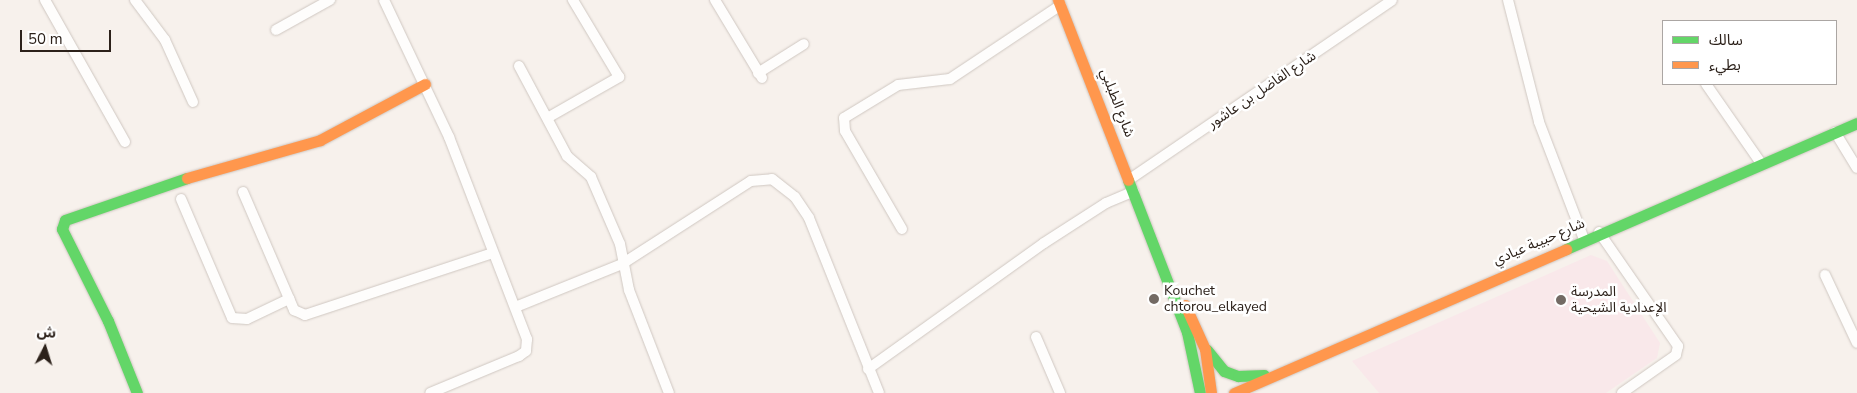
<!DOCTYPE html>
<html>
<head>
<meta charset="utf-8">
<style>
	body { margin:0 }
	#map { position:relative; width:1857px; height:393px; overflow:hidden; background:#f7f1ec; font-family:"Nunito Sans","Noto Sans Arabic",sans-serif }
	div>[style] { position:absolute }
	.education>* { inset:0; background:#f9e8ea }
	.roads { filter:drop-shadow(0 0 1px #cfc7c1) drop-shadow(0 0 1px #cfc7c1) }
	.street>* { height:10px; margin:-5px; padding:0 5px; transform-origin:5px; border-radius:5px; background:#fefdfc }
	.fast>* { height:11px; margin:-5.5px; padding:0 5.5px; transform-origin:5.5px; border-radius:5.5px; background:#63d668 }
	.slow>* { height:11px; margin:-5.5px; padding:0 5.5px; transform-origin:5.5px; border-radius:5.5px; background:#ff974d }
	.dots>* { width:14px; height:14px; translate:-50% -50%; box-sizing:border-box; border:2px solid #fff; border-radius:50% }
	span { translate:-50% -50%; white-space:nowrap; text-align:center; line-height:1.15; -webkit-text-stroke:5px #fff; paint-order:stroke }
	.street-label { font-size:14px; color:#2c211a }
	.poi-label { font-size:14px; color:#2c211a }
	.left { translate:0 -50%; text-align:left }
	.legend { position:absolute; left:1662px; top:20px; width:175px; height:65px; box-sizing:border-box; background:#fff; border:1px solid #aba6a3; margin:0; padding:6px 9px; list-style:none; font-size:15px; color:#2c211a }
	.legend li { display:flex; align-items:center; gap:10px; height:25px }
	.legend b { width:25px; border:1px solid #aba6a3 }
	.north { position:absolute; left:20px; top:323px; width:50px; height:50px; -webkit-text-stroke:4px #fff; paint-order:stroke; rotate:5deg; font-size:14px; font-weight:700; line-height:20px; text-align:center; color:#2c211a }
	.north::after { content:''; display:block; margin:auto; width:18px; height:22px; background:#2c211a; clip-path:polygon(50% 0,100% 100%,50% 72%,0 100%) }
	.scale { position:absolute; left:20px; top:30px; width:91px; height:22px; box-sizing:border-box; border:2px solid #2c211a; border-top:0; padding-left:6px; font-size:15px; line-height:18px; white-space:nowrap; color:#2c211a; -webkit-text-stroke:4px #fff; paint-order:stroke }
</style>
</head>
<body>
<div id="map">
	<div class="education">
		<i style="clip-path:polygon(1591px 255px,1607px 261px,1660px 343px,1657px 358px,1606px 393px,1379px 393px,1352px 361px)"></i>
	</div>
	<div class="roads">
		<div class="street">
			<i style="left:45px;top:0;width:163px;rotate:60.6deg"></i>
			<i style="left:135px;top:0;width:50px;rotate:53.1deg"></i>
			<i style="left:165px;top:40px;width:68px;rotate:65.7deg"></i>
			<i style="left:384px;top:0;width:152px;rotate:64.6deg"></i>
			<i style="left:449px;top:137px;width:217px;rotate:68.9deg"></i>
			<i style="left:527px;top:339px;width:12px;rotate:95deg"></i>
			<i style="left:526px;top:351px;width:9px;rotate:144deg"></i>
			<i style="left:519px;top:356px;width:96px;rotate:157.4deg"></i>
			<i style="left:715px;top:0;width:91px;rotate:58.9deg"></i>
			<i style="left:1508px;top:0;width:126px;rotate:75.7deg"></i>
			<i style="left:1539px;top:122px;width:125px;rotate:69deg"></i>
			<i style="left:276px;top:30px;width:62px;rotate:-29.1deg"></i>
			<i style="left:519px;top:66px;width:102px;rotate:61.9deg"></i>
			<i style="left:567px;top:156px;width:32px;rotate:41deg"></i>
			<i style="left:591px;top:177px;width:73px;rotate:66.6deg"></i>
			<i style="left:620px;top:244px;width:47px;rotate:78.9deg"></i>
			<i style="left:629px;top:290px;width:110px;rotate:68.8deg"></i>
			<i style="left:758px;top:73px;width:54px;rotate:-32.2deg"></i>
			<i style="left:1706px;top:84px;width:96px;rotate:55.2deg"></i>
			<i style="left:549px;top:117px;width:81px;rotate:-29.7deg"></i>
			<i style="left:619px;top:77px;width:90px;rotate:-120.9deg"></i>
			<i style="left:1835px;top:132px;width:42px;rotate:58.6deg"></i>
			<i style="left:1130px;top:179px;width:317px;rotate:-34.3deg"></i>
			<i style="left:243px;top:192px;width:129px;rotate:66.6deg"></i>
			<i style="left:294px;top:310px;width:12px;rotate:24deg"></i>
			<i style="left:305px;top:315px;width:197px;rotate:-18.3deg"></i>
			<i style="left:181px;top:199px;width:129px;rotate:66.8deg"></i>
			<i style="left:232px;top:318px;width:15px;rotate:4deg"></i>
			<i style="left:247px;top:319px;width:47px;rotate:-25.5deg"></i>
			<i style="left:902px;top:229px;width:113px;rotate:-120.2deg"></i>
			<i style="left:845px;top:131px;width:13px;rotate:-94deg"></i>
			<i style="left:844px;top:118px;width:63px;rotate:-31.4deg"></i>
			<i style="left:898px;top:85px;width:52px;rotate:-6.6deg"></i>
			<i style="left:950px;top:79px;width:133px;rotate:-33.7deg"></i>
			<i style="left:1599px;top:232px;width:139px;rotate:55.3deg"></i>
			<i style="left:1678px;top:346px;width:9px;rotate:103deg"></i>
			<i style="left:1676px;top:355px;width:66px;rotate:144.9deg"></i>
			<i style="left:1825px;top:275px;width:75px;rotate:64.8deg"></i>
			<i style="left:518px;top:306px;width:112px;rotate:-22deg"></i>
			<i style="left:622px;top:264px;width:153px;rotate:-32.8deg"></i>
			<i style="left:751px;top:181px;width:21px;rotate:-5deg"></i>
			<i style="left:772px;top:179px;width:29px;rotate:38deg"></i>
			<i style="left:795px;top:197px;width:25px;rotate:56deg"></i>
			<i style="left:809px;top:218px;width:188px;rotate:68.2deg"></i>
			<i style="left:1036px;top:337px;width:61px;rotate:66.8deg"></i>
			<i style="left:868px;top:369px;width:216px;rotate:-35.6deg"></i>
			<i style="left:1044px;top:243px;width:74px;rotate:-32.8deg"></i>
			<i style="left:1106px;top:203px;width:30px;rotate:-23deg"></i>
		</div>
		<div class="fast">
			<i style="left:1128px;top:180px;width:163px;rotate:68.8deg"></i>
			<i style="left:1187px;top:332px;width:62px;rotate:78deg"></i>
			<i style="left:1566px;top:249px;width:317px;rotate:-23.4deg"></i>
			<i style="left:1207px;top:350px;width:27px;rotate:51deg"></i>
			<i style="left:1224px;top:371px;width:15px;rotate:20deg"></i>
			<i style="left:1238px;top:376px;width:26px;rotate:-2deg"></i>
			<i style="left:137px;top:393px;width:78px;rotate:-111.9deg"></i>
			<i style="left:108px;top:321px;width:103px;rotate:-116.6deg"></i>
			<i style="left:62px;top:229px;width:9px;rotate:-72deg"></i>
			<i style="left:65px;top:220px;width:129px;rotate:-19deg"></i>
		</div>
		<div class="slow">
			<i style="left:1058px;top:0;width:193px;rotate:68.7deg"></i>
			<i style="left:187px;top:178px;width:138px;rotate:-15.9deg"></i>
			<i style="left:320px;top:140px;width:119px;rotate:-28.1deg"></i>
			<i style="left:1185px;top:305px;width:48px;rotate:65.6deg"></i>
			<i style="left:1205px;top:349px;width:44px;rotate:82.2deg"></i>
			<i style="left:1234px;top:393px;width:362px;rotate:-23.4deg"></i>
		</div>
	</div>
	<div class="dots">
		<i style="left:1154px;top:299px;background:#736a64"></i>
		<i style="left:1561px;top:300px;background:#736a64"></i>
	</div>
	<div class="street-label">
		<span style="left:1262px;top:90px;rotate:-34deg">شارع الفاضل بن عاشور</span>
		<span style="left:1117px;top:103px;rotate:69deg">شارع الطبلبي</span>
		<span style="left:1539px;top:242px;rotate:-23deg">شارع حبيبة عيادي</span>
	</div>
	<div class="poi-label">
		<span class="left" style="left:1164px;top:299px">Kouchet<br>chtorou_elkayed</span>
		<span class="left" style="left:1571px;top:300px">المدرسة<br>الإعدادية الشيحية</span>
	</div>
	<ul class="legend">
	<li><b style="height:6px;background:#63d668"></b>سالك</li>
	<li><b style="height:6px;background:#ff974d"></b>بطيء</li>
	</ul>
	<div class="north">ش</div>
	<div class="scale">50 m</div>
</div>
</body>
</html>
